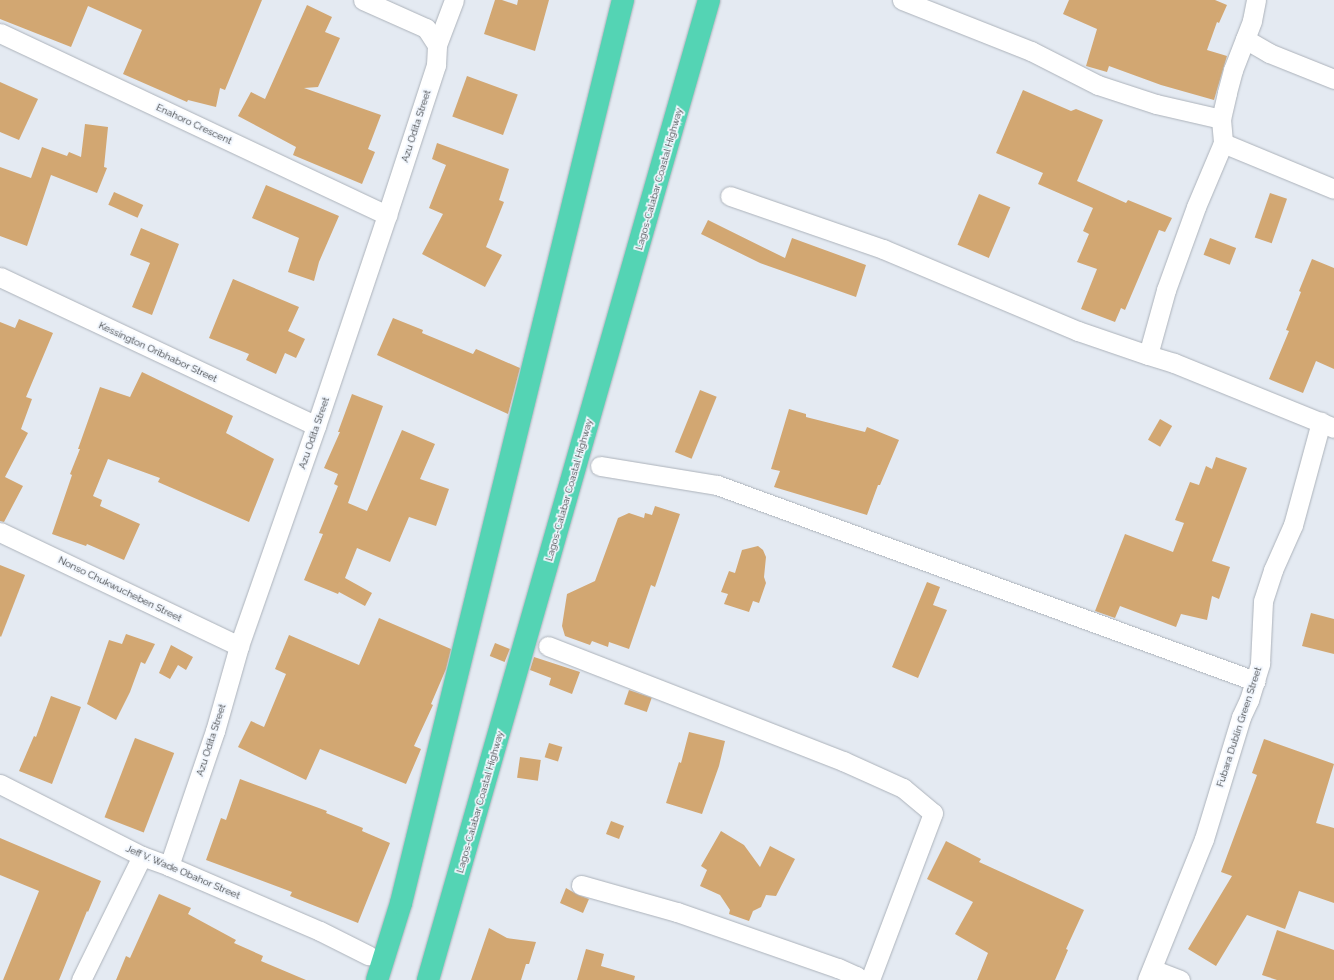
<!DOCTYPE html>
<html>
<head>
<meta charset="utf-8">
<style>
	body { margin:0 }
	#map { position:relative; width:1334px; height:980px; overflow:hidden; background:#e4eaf2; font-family:Raleway,sans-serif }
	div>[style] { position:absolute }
	.building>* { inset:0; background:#d2a772; transform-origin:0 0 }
	.roads { filter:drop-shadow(0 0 1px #acb2ba) drop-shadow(0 0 1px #acb2ba) }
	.street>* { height:19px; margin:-9.5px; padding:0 9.5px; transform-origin:9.5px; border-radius:9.5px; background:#fff }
	.highway>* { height:22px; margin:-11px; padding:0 11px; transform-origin:11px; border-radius:11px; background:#54d4b4 }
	span { translate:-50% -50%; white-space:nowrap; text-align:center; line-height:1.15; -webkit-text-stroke:3.5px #f2f7fe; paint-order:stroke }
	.street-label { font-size:10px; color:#373a3d }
</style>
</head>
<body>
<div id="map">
	<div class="building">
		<i style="clip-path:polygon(0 0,262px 0,225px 90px,220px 88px,216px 107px,188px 100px,187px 102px,123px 74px,142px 30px,88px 6px,71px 47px,0 19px)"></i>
		<i style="clip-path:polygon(495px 0,502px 0,517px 5px,518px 0,549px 0,535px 51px,484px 34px)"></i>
		<i style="clip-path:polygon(1069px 0,1215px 0,1227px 5px,1219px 23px,1217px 22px,1207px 50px,1227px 56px,1214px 100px,1161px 85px,1109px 66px,1107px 72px,1086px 66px,1097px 29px,1063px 14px)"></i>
		<i style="clip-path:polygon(307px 5px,332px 17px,325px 32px,340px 38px,318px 87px,304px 88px,381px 115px,368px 149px,375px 152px,362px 184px,293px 155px,296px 147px,238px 116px,251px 92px,265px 99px)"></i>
		<i style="left:467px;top:76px;width:54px;height:43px;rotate:20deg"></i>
		<i style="clip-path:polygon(0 82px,38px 99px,19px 140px,0 132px)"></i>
		<i style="clip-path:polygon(1023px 90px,1071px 111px,1076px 109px,1103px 120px,1077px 181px,1126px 203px,1128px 200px,1172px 218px,1165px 232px,1159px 230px,1125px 310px,1121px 308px,1115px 322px,1081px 309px,1097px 269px,1077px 262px,1089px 234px,1083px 231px,1093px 208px,1038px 184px,1043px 173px,996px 153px)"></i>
		<i style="clip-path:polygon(85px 124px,108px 127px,104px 167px,107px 168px,97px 193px,51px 175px,27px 246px,0 236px,0 167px,31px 178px,42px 147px,67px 156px,69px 152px,81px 157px)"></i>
		<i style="clip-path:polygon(437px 143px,509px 169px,499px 200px,504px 202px,486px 247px,502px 255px,485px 287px,422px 254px,443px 214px,429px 208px,446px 165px,432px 159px)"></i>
		<i style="clip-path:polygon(266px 185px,339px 216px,319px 262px,314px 281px,288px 272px,299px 238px,252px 218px)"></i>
		<i style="left:114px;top:192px;width:32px;height:14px;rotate:24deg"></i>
		<i style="left:1270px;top:193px;width:18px;height:47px;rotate:19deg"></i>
		<i style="left:979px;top:194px;width:34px;height:55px;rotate:23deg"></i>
		<i style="clip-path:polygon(708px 220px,785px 258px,792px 238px,866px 265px,856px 297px,760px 263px,701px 234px)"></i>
		<i style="clip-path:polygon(141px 228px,179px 244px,152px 315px,132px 307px,150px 263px,130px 255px)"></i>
		<i style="left:1210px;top:238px;width:28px;height:18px;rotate:21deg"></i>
		<i style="clip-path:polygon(1312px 259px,1334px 268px,1334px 369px,1316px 361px,1303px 393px,1269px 379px,1289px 331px,1286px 330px,1301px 292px,1299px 291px)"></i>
		<i style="clip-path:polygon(233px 279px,299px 307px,288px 331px,305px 339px,296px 358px,285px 353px,276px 374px,246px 360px,249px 354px,209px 338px)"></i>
		<i style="clip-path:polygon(393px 318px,423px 330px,422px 333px,473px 354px,476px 349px,520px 368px,508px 414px,377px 355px)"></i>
		<i style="clip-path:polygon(19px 319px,53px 333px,26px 397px,32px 399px,21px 429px,28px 433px,5px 477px,23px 486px,4px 522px,0 521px,0 322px,15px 328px)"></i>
		<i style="clip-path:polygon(142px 372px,233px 416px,226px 433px,274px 459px,249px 522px,158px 482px,160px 478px,108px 459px,93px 496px,102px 500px,100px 506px,140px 524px,124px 560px,87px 544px,86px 546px,52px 534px,72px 475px,70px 474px,80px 449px,78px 449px,100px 387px,130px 397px)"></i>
		<i style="left:700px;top:390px;width:18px;height:67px;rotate:22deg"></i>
		<i style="clip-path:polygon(352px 394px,383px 406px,348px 503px,367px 511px,402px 430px,435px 444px,420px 479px,449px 489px,436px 526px,409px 517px,390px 562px,357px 548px,345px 578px,372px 593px,365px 606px,339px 592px,338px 594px,304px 580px,323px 534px,319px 533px,338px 486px,334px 484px,338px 474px,324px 468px,340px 432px,338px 432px)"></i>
		<i style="clip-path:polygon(789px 409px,806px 414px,806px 417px,865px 432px,867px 427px,899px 440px,880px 485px,878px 485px,867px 515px,774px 487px,780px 471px,771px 469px)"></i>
		<i style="left:1160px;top:419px;width:14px;height:24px;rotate:30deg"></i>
		<i style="clip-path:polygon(1216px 457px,1247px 468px,1212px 561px,1230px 567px,1219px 599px,1212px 596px,1207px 620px,1181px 614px,1176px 627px,1120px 606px,1115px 618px,1095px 611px,1125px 534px,1173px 552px,1184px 523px,1175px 520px,1190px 482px,1199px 485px,1206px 466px,1212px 469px)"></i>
		<i style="clip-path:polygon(655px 506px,680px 514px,655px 587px,651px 585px,629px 649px,609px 642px,608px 647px,592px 641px,590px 645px,565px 636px,562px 626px,567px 594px,595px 581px,618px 518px,629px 513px,644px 518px,645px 513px,652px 515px)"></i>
		<i style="clip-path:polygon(758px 546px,763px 550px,766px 557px,764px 577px,766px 583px,759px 603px,753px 601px,749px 612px,724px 604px,728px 594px,721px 592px,729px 571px,735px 573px,742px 550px)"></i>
		<i style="clip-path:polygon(0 565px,25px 575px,1px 637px,0 636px)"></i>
		<i style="clip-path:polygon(927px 582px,940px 587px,933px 605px,947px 610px,918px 678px,892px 667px)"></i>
		<i style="clip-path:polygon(1311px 613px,1334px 619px,1334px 654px,1302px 646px)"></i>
		<i style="clip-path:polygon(379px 618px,451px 649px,446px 669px,431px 704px,433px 705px,414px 746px,421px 749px,406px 784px,320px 749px,306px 780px,238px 747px,251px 721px,264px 727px,286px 674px,275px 669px,289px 635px,359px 665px)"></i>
		<i style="clip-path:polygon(126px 634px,155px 644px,145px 664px,141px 662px,130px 692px,116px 720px,87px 704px,109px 640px,122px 644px)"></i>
		<i style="left:495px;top:643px;width:16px;height:14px;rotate:22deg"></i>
		<i style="clip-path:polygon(171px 645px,193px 657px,186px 670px,178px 665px,170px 679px,159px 673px)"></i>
		<i style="clip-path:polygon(534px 657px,580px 672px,572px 694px,549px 685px,551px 678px,530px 670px)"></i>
		<i style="left:629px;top:690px;width:24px;height:15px;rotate:19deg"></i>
		<i style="clip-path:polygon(51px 696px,81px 707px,52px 784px,19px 771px,34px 736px,36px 737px)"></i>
		<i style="clip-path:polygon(689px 732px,725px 741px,719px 766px,702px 814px,666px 803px,679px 762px,681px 763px)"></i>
		<i style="left:135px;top:738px;width:42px;height:85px;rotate:21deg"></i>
		<i style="clip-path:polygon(1264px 739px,1334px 764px,1316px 823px,1334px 828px,1334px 903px,1299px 891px,1285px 929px,1247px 915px,1216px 966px,1188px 949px,1232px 876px,1221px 872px,1257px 775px,1252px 773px)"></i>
		<i style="left:549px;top:743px;width:14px;height:15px;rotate:17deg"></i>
		<i style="left:520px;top:757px;width:21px;height:21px;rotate:8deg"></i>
		<i style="clip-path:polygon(240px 779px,327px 811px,326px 813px,363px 828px,362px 831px,390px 843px,358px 923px,290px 896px,292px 892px,206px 860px,221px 818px,226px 820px)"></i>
		<i style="left:611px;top:821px;width:14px;height:14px;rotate:21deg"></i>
		<i style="clip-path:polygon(721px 831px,744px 845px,760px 867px,770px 846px,795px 859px,776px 896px,766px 895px,761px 907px,753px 911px,749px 921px,729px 914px,730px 910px,720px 895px,700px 886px,707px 870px,701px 866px)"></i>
		<i style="clip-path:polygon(0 838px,101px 881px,88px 912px,87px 911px,59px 980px,3px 980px,39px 891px,0 875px)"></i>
		<i style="clip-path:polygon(946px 841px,981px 859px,979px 862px,1084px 910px,1066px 949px,1068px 950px,1055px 980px,977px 980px,988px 953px,955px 934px,973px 902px,927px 879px)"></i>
		<i style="clip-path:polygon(566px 888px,578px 895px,589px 899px,583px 913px,560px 903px)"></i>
		<i style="clip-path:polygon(159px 894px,191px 908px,188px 914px,236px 940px,234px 943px,263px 956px,261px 961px,306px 980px,116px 980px,126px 956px,130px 958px)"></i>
		<i style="clip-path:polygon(489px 928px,507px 938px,536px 942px,529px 964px,526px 964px,521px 980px,471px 980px)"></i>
		<i style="clip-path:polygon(1277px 930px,1334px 950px,1334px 980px,1277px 980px,1262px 975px)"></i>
		<i style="clip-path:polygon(586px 949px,604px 954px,601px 966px,635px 976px,634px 980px,577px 980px)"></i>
	</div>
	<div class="roads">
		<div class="street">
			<i style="left:363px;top:0;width:69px;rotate:24deg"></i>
			<i style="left:426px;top:28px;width:20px;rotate:57deg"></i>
			<i style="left:902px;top:0;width:139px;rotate:21.6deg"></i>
			<i style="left:1031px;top:51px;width:75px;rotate:26.9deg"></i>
			<i style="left:1098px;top:85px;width:61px;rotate:18.1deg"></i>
			<i style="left:1156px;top:104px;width:67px;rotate:13deg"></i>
			<i style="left:1256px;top:0;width:21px;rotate:101deg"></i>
			<i style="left:1252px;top:21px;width:53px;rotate:111.2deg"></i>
			<i style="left:1233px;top:70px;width:24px;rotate:105deg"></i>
			<i style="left:1227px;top:93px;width:27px;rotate:103deg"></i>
			<i style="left:1221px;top:119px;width:24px;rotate:85deg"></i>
			<i style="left:1223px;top:143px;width:69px;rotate:112.9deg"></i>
			<i style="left:1196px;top:207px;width:88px;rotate:109.9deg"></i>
			<i style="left:1166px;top:290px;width:67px;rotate:105.5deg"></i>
			<i style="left:1148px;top:355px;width:27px;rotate:17deg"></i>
			<i style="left:1174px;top:363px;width:173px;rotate:22.1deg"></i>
			<i style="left:0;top:33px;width:428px;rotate:25.2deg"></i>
			<i style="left:1245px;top:39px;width:28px;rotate:30deg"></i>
			<i style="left:1269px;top:53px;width:70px;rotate:21.8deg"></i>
			<i style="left:1223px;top:143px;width:120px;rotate:22.5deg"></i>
			<i style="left:730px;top:196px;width:162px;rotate:19.1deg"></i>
			<i style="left:883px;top:249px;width:212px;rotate:22.8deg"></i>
			<i style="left:1078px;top:331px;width:74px;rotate:18.9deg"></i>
			<i style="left:0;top:277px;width:349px;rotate:25.2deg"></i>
			<i style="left:600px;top:466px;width:119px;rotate:9.2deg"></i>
			<i style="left:717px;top:485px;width:573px;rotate:20.02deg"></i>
			<i style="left:0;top:532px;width:265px;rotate:25.5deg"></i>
			<i style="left:548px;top:646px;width:317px;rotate:21.3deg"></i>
			<i style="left:843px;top:761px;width:66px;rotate:24.2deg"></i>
			<i style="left:903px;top:788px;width:39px;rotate:40deg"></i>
			<i style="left:933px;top:813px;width:178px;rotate:110.7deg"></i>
			<i style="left:0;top:784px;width:159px;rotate:26.9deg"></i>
			<i style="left:142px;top:856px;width:29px;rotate:20deg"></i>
			<i style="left:169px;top:866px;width:164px;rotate:23.3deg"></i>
			<i style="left:320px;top:931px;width:54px;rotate:26.6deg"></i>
			<i style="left:169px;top:866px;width:143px;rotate:-71.2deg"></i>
			<i style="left:215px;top:731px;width:88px;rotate:-74.2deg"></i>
			<i style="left:239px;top:646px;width:233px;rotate:-70.7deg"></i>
			<i style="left:316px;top:426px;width:223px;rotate:-71.4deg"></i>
			<i style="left:387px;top:215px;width:158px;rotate:-71.9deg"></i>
			<i style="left:436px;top:65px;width:20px;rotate:-87deg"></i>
			<i style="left:437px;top:45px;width:48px;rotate:-69.3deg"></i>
			<i style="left:581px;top:885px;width:100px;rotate:15.7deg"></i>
			<i style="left:677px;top:912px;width:170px;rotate:19.2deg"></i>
			<i style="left:838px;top:968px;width:20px;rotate:24deg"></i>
			<i style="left:856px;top:976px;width:6px;rotate:39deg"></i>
			<i style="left:1152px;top:969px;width:30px;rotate:21deg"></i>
			<i style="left:81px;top:980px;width:138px;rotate:-63.8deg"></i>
			<i style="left:1147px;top:980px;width:152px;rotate:-68deg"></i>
			<i style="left:1204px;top:839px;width:127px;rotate:-73.1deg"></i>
			<i style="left:1241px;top:717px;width:19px;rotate:-65deg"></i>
			<i style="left:1249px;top:700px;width:39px;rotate:-73deg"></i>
			<i style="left:1260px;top:663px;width:62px;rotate:-87.2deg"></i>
			<i style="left:1263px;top:601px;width:33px;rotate:-72deg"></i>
			<i style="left:1273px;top:570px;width:49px;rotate:-66deg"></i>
			<i style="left:1293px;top:525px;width:107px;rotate:-74.8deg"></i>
		</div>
		<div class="highway">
			<i style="left:377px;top:980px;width:81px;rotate:-72.7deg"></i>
			<i style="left:401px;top:903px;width:930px;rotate:-76.19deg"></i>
			<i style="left:428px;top:980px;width:1019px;rotate:-74deg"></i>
		</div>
	</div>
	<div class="street-label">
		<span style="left:194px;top:124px;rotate:25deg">Enahoro Crescent</span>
		<span style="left:416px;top:126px;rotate:-72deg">Azu Odita Street</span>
		<span style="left:659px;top:179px;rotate:-74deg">Lagos-Calabar Coastal Highway</span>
		<span style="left:158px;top:352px;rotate:25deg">Kessington Oribhabor Street</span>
		<span style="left:314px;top:433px;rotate:-71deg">Azu Odita Street</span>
		<span style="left:569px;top:490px;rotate:-74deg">Lagos-Calabar Coastal Highway</span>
		<span style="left:120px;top:589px;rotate:26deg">Nonso Chukwucheben Street</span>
		<span style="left:1239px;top:727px;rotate:-72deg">Fubara Dublin Green Street</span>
		<span style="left:211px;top:740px;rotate:-72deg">Azu Odita Street</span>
		<span style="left:480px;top:802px;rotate:-74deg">Lagos-Calabar Coastal Highway</span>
		<span style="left:183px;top:872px;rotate:23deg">Jeff V. Wade Obahor Street</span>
	</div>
</div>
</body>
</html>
